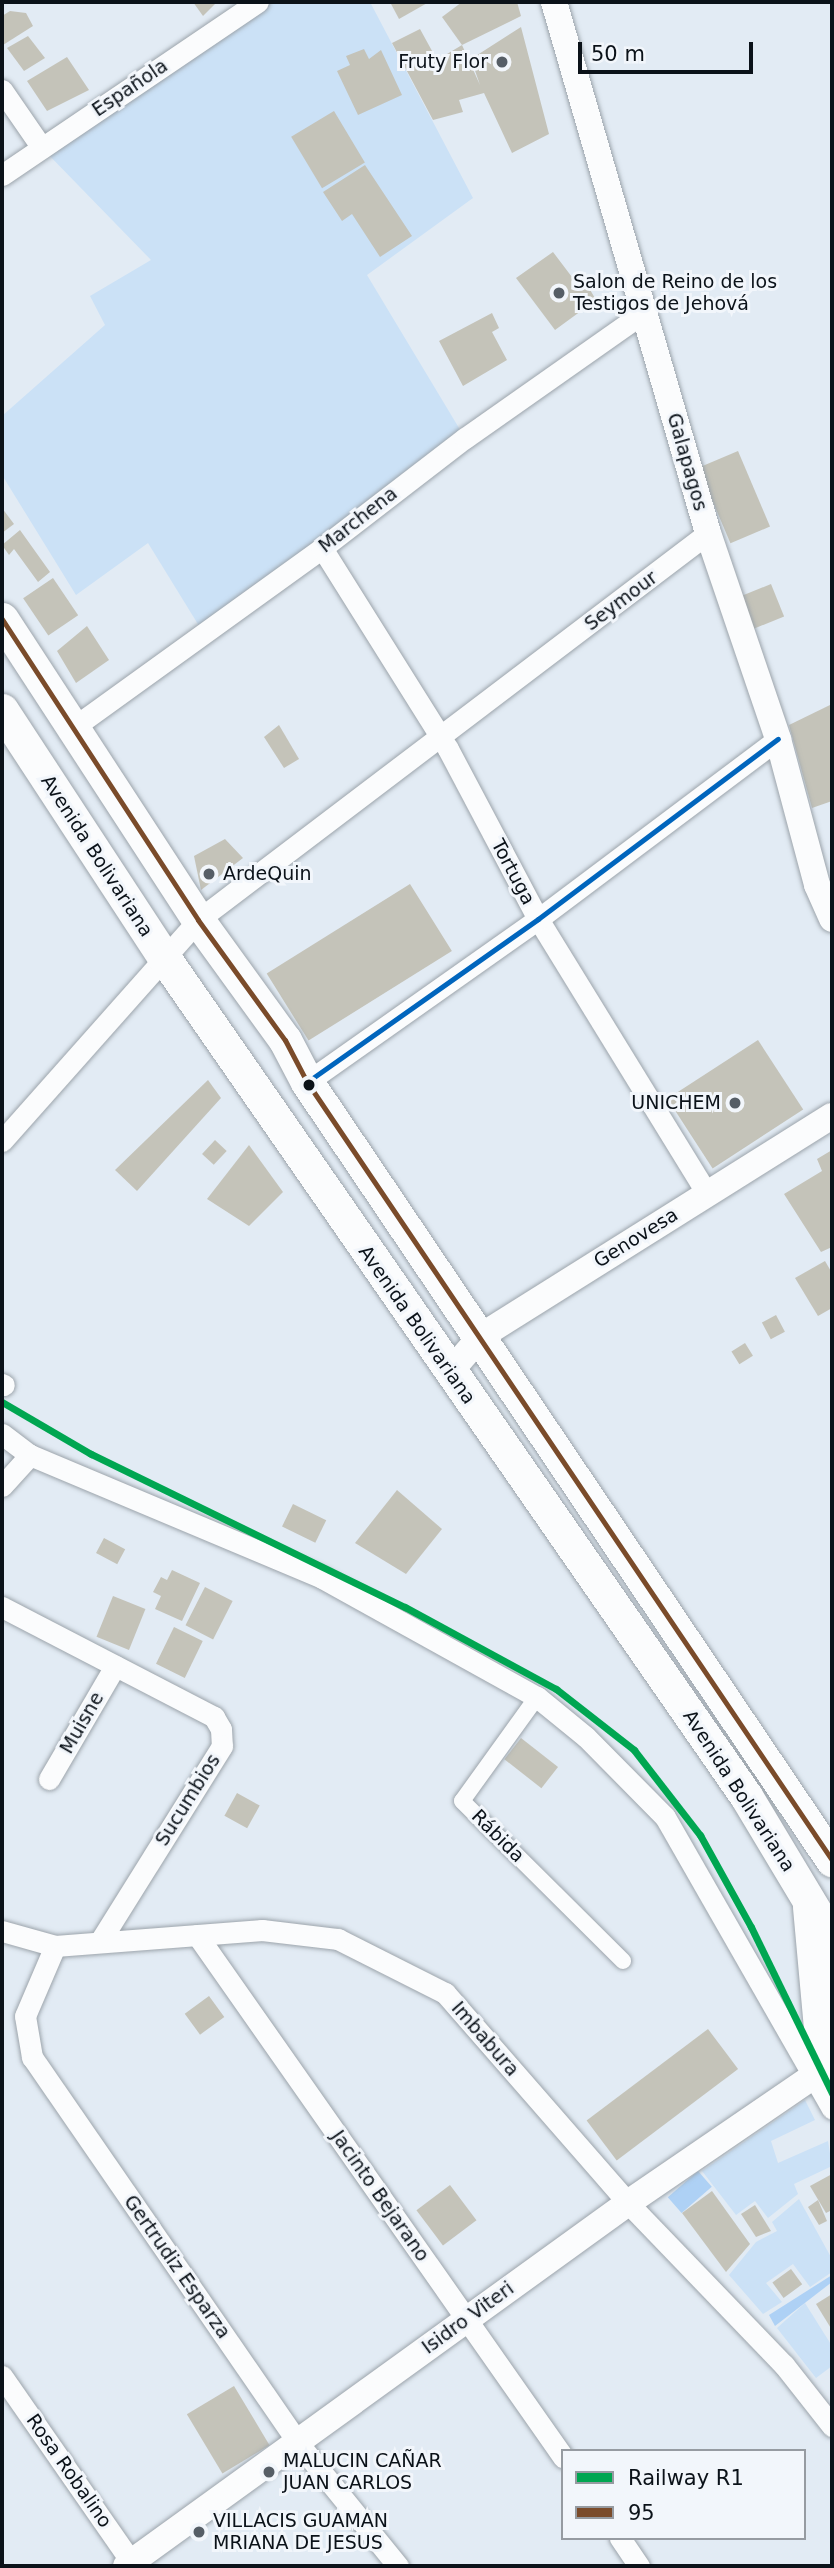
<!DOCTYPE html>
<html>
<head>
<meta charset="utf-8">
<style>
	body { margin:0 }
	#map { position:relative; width:834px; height:2568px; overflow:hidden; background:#e2ebf4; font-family:"DejaVu Sans",sans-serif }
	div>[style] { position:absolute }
	.green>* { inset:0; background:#cbe1f6 }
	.forest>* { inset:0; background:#aed1f5; transform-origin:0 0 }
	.building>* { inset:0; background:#c4c3b9; transform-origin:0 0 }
	.roads { filter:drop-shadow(0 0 2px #9ca4ab) drop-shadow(0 0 2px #9ca4ab) }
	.pedestrian>* { height:16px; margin:-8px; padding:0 8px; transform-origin:8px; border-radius:8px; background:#fbfcfd }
	.minor>* { height:21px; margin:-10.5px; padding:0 10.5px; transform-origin:10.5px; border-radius:10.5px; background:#fbfcfd }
	.tertiary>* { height:26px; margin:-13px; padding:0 13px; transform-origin:13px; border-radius:13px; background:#fbfcfd }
	.primary>* { height:33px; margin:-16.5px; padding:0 16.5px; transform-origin:16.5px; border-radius:16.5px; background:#fbfcfd }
	.bus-1>* { height:5px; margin:-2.5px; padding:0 2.5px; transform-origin:2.5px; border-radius:2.5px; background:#7a4b2a }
	.bus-2>* { height:5px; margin:-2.5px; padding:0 2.5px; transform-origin:2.5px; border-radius:2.5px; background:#0065bd }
	.rail-1>* { height:7px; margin:-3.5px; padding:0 3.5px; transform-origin:3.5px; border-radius:3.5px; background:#00a651 }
	.dots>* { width:19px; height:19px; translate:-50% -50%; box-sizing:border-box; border:4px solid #f2f6fb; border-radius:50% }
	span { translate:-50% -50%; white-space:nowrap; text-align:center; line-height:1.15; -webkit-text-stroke:6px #f2f6fb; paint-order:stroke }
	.poi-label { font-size:19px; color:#0b1219 }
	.right { translate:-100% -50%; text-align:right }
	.left { translate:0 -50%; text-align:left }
	.street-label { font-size:19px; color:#0b1219 }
	.frame { position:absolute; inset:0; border:4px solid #0b1219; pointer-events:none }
	.legend { position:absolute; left:561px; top:2449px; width:245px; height:91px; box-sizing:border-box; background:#f2f6fb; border:2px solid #969ba1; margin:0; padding:9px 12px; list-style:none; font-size:21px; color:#0b1219 }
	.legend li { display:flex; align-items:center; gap:14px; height:35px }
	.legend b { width:35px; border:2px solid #969ba1 }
	.scale { position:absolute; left:578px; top:42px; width:175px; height:32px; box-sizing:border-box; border:4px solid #0b1219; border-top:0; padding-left:9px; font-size:21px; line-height:24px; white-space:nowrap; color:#0b1219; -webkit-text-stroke:5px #f2f6fb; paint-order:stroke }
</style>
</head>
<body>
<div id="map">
	<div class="green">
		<i style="clip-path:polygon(258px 2px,370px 2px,473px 198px,367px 275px,465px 438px,204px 634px,148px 543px,76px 595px,2px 475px,2px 416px,105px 325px,90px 296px,151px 260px,42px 148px)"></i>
		<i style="clip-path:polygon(805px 2100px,815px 2120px,771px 2141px,778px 2163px,828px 2141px,832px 2166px,794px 2184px,798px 2194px,768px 2218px,755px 2201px,736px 2215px,702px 2171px)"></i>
		<i style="clip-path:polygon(799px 2199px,832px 2259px,832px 2272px,810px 2287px,793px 2264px,766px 2283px,782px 2302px,763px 2314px,729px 2275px,756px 2242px,777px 2231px,772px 2222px)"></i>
		<i style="clip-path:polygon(805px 2303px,832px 2346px,832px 2366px,816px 2378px,777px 2328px)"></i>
	</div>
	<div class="forest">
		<i style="left:698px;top:2171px;width:21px;height:40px;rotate:49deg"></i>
		<i style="clip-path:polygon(832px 2275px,832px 2282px,775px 2326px,769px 2315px)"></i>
	</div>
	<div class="building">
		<i style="clip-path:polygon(193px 2px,217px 2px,203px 16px)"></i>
		<i style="clip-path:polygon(390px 2px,429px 2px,399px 19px)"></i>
		<i style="clip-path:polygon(462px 2px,517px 2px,521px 16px,462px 45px,442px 17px)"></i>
		<i style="clip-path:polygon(10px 11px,26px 13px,33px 26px,3px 45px,2px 16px)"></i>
		<i style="clip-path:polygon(521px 27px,549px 134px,512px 153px,484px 93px,459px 100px,463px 112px,433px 120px,392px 43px,420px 29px,437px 60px,462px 45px,480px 85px,471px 59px)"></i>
		<i style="clip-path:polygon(28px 36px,45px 58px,24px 71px,7px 48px)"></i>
		<i style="clip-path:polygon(364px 49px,369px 59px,381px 50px,402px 95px,358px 115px,337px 71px,350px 65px,346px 56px)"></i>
		<i style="clip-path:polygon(67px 57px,89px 90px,47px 111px,27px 81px)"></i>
		<i style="left:334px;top:111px;width:60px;height:50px;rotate:59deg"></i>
		<i style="clip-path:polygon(365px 165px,412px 236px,380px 257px,352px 214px,342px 221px,323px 192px)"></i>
		<i style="clip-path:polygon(553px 252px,578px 285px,585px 281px,596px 300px,555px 330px,516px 278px)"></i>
		<i style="clip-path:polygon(492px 313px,499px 328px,492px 332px,507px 360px,463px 386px,439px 341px)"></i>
		<i style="left:738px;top:451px;width:82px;height:43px;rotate:67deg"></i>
		<i style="clip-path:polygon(2px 508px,14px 524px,2px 533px)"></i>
		<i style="clip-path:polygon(20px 530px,50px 572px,38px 582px,14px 549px,9px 555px,2px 545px)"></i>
		<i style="left:53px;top:578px;width:45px;height:36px;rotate:56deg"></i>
		<i style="left:771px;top:584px;width:35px;height:34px;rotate:68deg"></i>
		<i style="clip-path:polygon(87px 626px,109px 660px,76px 683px,57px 651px)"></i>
		<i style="clip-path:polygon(830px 705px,832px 801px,812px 808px,789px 725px)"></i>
		<i style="clip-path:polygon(279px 725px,299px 759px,284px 768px,264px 737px)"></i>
		<i style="clip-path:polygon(225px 839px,243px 858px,201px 890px,194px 856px)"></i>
		<i style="left:410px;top:884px;width:79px;height:169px;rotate:58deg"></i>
		<i style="left:758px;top:1040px;width:83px;height:108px;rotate:57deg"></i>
		<i style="clip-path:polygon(208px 1080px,221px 1098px,137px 1191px,115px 1170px)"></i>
		<i style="left:215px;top:1140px;width:16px;height:19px;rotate:43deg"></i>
		<i style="clip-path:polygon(249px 1145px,283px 1192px,249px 1226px,207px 1199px)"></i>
		<i style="clip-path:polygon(832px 1150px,832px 1247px,821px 1252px,784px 1194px,822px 1171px,817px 1159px)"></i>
		<i style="clip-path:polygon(825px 1261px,832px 1273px,832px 1308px,818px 1316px,795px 1278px)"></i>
		<i style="left:776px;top:1315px;width:19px;height:16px;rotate:62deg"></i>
		<i style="left:745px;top:1343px;width:15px;height:16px;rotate:58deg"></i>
		<i style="clip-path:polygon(397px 1490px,442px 1529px,406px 1574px,355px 1543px)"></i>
		<i style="left:293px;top:1504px;width:37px;height:25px;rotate:26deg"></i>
		<i style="left:104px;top:1538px;width:24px;height:17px;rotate:28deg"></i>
		<i style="clip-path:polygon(172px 1570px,200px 1583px,182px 1621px,155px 1609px,161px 1596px,153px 1592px,161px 1577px,167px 1580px)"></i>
		<i style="left:205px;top:1587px;width:31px;height:43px;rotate:27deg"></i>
		<i style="left:113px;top:1596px;width:35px;height:44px;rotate:22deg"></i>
		<i style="left:174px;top:1627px;width:32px;height:41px;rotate:26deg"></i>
		<i style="left:521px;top:1738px;width:47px;height:27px;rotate:38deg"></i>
		<i style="left:237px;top:1793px;width:26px;height:26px;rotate:29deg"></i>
		<i style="left:209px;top:1996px;width:26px;height:30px;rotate:54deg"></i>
		<i style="left:708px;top:2029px;width:50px;height:152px;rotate:53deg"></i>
		<i style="clip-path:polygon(832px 2174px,832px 2210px,826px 2213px,810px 2186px)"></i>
		<i style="left:450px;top:2185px;width:44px;height:42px;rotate:53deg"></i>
		<i style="clip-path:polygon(712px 2191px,750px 2244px,726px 2272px,682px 2213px)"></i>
		<i style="clip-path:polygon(818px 2200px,827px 2221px,819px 2225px,808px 2207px)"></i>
		<i style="clip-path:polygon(755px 2205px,771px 2231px,756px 2237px,741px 2214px)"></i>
		<i style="left:791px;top:2269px;width:19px;height:23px;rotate:54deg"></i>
		<i style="clip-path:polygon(832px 2294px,832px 2330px,816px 2304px)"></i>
		<i style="left:234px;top:2386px;width:69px;height:55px;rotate:59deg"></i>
	</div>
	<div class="roads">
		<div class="pedestrian">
			<i style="left:537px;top:1697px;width:128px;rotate:125.8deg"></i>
			<i style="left:462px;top:1801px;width:227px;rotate:44.8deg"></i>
		</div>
		<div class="minor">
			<i style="left:2px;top:90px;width:70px;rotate:55.4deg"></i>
			<i style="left:2px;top:175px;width:309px;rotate:-34.1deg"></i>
			<i style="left:322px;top:548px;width:237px;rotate:57.9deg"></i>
			<i style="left:448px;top:749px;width:192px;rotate:62.1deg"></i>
			<i style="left:538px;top:919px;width:323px;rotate:58.4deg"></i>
			<i style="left:74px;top:727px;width:306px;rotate:-35.8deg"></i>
			<i style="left:322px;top:548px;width:180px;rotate:-37.6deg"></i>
			<i style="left:465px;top:438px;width:218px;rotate:-35.1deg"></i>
			<i style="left:307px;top:1082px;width:283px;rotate:-35.2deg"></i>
			<i style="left:538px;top:919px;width:300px;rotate:-36.9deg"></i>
			<i style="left:2px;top:1141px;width:295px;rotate:-48.4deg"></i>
			<i style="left:198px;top:920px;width:640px;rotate:-37.19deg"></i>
			<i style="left:2px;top:1384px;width:2px;rotate:27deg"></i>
			<i style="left:2px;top:1434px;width:35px;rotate:37deg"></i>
			<i style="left:30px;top:1455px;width:317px;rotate:22.8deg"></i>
			<i style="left:322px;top:1578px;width:246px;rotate:29deg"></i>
			<i style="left:537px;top:1697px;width:63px;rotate:39.2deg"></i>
			<i style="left:586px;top:1737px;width:112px;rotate:45.4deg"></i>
			<i style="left:665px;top:1817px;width:336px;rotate:60.2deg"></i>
			<i style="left:2px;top:1486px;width:42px;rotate:-47.9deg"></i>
			<i style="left:2px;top:1607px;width:239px;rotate:27.4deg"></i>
			<i style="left:214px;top:1717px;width:14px;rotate:60deg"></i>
			<i style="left:221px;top:1729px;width:17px;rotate:87deg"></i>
			<i style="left:222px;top:1746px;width:230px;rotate:122deg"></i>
			<i style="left:49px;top:1779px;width:131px;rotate:-59.7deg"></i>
			<i style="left:2px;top:1931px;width:55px;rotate:15.8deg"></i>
			<i style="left:55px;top:1946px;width:208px;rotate:-4.4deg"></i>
			<i style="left:262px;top:1930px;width:77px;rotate:6.8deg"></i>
			<i style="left:338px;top:1939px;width:120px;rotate:26.8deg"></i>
			<i style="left:445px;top:1993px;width:279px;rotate:48.9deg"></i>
			<i style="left:628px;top:2203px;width:225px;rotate:46.1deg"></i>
			<i style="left:784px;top:2365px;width:78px;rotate:51.8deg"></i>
			<i style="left:197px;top:1935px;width:638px;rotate:54.96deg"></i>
			<i style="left:55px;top:1946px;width:76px;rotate:113.2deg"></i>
			<i style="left:25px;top:2016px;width:42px;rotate:80.3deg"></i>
			<i style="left:32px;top:2057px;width:469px;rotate:55.4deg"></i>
			<i style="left:298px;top:2443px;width:159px;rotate:50.9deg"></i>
			<i style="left:2px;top:2376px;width:231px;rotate:55.2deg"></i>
			<i style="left:620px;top:2538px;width:34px;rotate:56deg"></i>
		</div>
		<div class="tertiary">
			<i style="left:554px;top:2px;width:553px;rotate:73.83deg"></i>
			<i style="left:708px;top:533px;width:218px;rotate:71.2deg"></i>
			<i style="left:778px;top:739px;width:151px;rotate:75deg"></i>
			<i style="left:817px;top:885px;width:37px;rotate:66deg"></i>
			<i style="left:450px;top:1372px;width:48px;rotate:-49.3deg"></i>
			<i style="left:481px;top:1336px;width:414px;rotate:-32.1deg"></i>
			<i style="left:126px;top:2566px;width:619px;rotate:-35.87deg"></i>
			<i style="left:628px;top:2203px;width:227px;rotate:-34.4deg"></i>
		</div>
		<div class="primary">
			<i style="left:2px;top:619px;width:359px;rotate:56.9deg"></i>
			<i style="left:198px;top:920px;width:148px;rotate:54.1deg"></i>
			<i style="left:285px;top:1040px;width:47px;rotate:62.4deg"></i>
			<i style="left:307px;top:1082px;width:939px;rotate:55.99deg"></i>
			<i style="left:2px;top:710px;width:294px;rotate:56.8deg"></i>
			<i style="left:163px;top:956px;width:1022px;rotate:55.24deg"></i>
			<i style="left:746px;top:1796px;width:167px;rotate:59deg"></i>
			<i style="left:809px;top:1907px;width:133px;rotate:84.8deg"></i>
			<i style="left:821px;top:2039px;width:36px;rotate:99deg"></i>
			<i style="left:815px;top:2075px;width:18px;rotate:16deg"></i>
		</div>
	</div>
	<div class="bus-1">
		<i style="left:2px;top:619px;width:359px;rotate:56.9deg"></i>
		<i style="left:198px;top:920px;width:148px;rotate:54.1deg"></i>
		<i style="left:285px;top:1040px;width:47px;rotate:62.4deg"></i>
		<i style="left:307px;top:1082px;width:939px;rotate:55.99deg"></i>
	</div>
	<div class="bus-2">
		<i style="left:307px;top:1082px;width:283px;rotate:-35.2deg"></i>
		<i style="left:538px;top:919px;width:300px;rotate:-36.9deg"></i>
	</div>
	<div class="rail-1">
		<i style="left:2px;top:1402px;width:103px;rotate:30.3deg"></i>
		<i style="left:91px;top:1454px;width:349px;rotate:26deg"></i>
		<i style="left:405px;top:1607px;width:172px;rotate:28.5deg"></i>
		<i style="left:556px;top:1689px;width:99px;rotate:38deg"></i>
		<i style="left:634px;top:1750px;width:108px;rotate:52.2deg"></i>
		<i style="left:700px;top:1835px;width:105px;rotate:61deg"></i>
		<i style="left:751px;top:1927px;width:185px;rotate:64deg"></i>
	</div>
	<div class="dots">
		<i style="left:502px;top:62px;background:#565e66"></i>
		<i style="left:559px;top:293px;background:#565e66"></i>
		<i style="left:209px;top:874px;background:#565e66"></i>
		<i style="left:309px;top:1085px;background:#0b1219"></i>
		<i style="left:735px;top:1103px;background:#565e66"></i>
		<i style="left:269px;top:2472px;background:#565e66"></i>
		<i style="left:199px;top:2532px;background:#565e66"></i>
	</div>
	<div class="poi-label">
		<span class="right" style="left:488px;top:62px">Fruty Flor</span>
		<span class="left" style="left:573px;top:293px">Salon de Reino de los<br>Testigos de Jehová</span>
		<span class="left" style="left:223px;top:874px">ArdeQuin</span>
		<span class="right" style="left:721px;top:1103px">UNICHEM</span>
		<span class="left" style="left:283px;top:2472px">MALUCIN CAÑAR<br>JUAN CARLOS</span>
		<span class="left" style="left:213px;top:2532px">VILLACIS GUAMAN<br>MRIANA DE JESUS</span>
	</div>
	<div class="street-label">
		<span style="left:130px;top:88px;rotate:-34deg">Española</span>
		<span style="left:687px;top:462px;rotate:74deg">Galapagos</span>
		<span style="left:358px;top:520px;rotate:-38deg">Marchena</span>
		<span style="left:621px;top:601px;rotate:-37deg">Seymour</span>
		<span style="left:97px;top:856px;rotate:57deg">Avenida Bolivariana</span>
		<span style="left:513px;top:872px;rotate:62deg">Tortuga</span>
		<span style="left:636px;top:1238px;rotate:-32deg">Genovesa</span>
		<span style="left:417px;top:1325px;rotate:55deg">Avenida Bolivariana</span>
		<span style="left:82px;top:1723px;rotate:-60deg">Muisne</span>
		<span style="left:739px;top:1791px;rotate:57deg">Avenida Bolivariana</span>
		<span style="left:188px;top:1800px;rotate:-58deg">Sucumbios</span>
		<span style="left:498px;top:1836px;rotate:45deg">Rábida</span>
		<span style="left:485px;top:2039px;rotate:49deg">Imbabura</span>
		<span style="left:380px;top:2196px;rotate:55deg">Jacinto Bejarano</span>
		<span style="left:177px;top:2267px;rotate:55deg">Gertrudiz Esparza</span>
		<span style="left:468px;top:2318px;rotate:-36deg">Isidro Viteri</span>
		<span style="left:69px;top:2471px;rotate:55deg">Rosa Robalino</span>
	</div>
	<div class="frame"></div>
	<ul class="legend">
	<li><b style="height:9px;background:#00a651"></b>Railway R1</li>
	<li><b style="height:9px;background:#7a4b2a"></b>95</li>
	</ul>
	<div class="scale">50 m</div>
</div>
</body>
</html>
